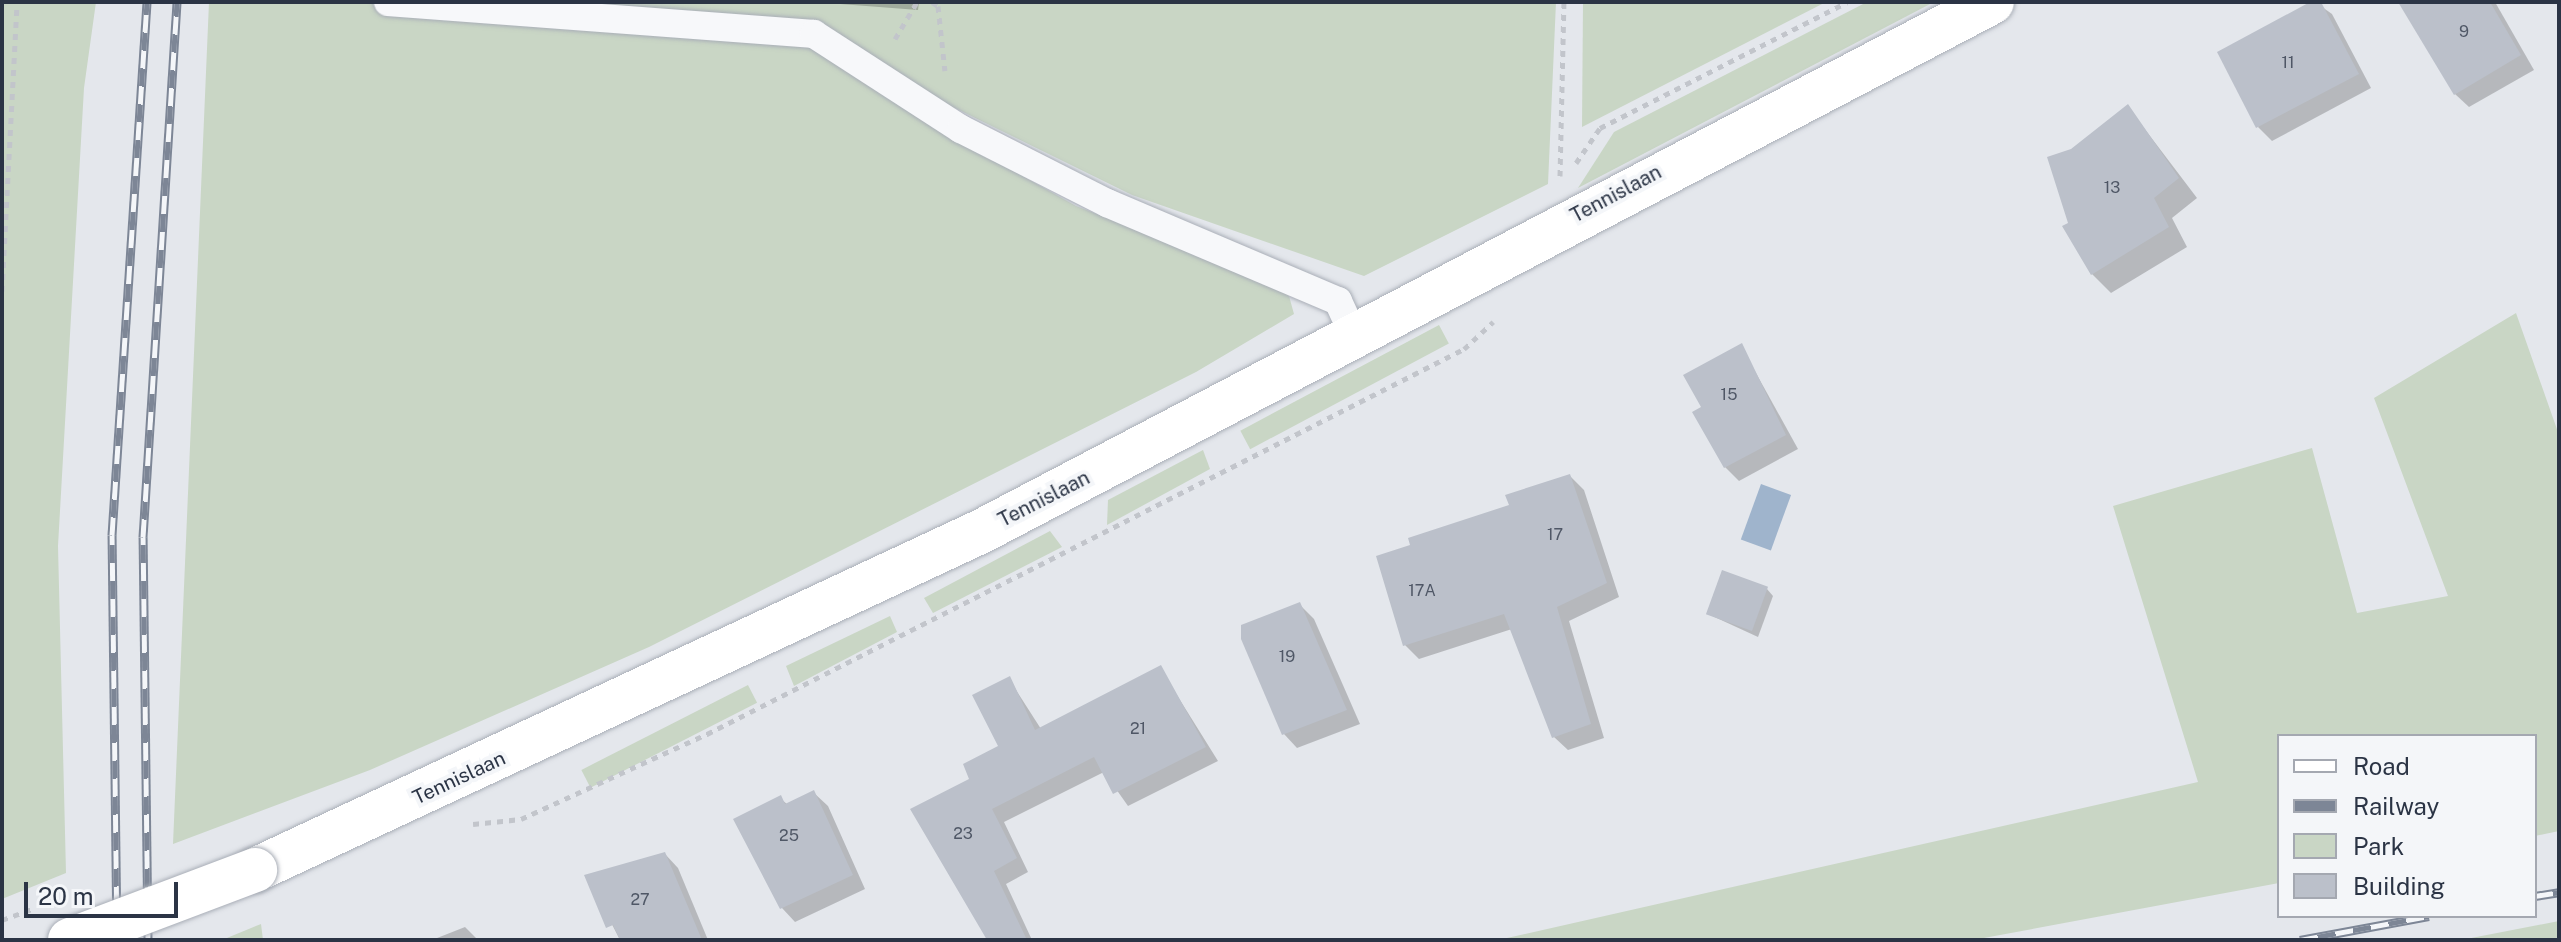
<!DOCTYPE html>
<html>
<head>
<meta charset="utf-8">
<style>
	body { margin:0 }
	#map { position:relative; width:2561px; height:942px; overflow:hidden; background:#e4e7ec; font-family:"Public Sans",sans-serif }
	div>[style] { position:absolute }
	.green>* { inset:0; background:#c9d6c5; transform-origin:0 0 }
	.water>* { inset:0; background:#9fb4cc; transform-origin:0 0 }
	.shadow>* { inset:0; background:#0003 }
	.building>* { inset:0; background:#bbc0ca; transform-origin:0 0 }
	.path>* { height:5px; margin-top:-2.5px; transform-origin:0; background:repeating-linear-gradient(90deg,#c2c5cb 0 6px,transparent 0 12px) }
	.roads { filter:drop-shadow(0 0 2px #a9aeb7) drop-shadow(0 0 2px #a9aeb7) }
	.lane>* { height:28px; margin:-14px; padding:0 14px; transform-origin:14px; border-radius:14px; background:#f7f8fa }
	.secondary>* { height:44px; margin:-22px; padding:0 22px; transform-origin:22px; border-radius:22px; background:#fff }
	.rail>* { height:9px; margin-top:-4.5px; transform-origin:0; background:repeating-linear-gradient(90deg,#f4f6f9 0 18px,#7d8696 0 36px); box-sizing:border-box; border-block:2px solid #7d8696 }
	.path-bridge>* { height:5px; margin-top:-2.5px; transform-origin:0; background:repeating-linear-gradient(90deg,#c2c5cb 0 6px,transparent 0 12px) }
	.bridges { filter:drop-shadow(0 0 2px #a9aeb7) drop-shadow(0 0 2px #a9aeb7) }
	.secondary-bridge>* { height:44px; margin:-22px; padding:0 22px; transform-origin:22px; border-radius:22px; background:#fff }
	span { translate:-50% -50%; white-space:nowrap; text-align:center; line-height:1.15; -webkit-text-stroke:8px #f4f6f9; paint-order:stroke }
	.number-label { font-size:16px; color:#4f5766 }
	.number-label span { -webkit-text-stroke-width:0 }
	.street-label { font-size:20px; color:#2b3445 }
	.frame { position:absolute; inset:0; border:4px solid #2b3445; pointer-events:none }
	.legend { position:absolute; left:2277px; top:734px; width:260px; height:184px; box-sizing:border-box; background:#f4f6f9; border:2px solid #a4a8b1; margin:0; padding:10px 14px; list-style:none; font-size:24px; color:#2b3445 }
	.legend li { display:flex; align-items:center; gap:16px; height:40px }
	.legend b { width:40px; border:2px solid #a4a8b1 }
	.scale { position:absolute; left:24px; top:882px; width:154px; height:36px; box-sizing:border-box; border:4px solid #2b3445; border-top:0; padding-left:10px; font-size:24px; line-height:28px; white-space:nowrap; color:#2b3445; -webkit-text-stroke:6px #f4f6f9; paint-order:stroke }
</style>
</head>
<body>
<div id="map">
	<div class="green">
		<i style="clip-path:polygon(2px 2px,96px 2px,84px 88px,58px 546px,66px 873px,2px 899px)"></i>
		<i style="clip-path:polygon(209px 2px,1556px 2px,1548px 184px,1364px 276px,1132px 195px,955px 108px,948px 134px,1076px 206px,1272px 281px,1289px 296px,1294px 314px,1196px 372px,649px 647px,370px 770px,173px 844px)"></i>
		<i style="clip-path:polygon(1583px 2px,1826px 2px,1582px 127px)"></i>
		<i style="clip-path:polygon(1867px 2px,1934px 2px,1578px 188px,1614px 132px)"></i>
		<i style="clip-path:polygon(2516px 313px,2559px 435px,2559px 831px,2535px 836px,2535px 736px,2279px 736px,2279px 883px,1973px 940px,1498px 940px,2198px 782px,2113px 506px,2312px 448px,2357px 613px,2448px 596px,2374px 398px)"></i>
		<i style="left:1439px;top:325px;width:21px;height:225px;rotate:62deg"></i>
		<i style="clip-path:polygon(1203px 450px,1210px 469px,1107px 525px,1108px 500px)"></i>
		<i style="clip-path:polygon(1050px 531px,1062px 547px,933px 613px,924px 598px)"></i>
		<i style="clip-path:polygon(890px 616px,897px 632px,794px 686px,786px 666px)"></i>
		<i style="left:748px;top:685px;width:20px;height:187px;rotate:63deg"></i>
		<i style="clip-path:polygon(2559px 921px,2559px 940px,2461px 940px)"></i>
		<i style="clip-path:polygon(261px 924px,263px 940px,222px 940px)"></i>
	</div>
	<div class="water">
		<i style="left:1761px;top:484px;width:32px;height:59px;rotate:20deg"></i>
	</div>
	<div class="shadow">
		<i style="clip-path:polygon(814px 2px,919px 2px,918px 10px)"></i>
		<i style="clip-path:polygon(2315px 2px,2332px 14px,2371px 88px,2272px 141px,2258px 127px)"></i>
		<i style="clip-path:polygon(2425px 2px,2495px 2px,2534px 70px,2469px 107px,2455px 94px)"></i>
		<i style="clip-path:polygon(2128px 107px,2197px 198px,2172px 218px,2187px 247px,2111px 293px,2092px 274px,2070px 224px)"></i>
		<i style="clip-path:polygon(1741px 346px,1798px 449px,1739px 481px,1725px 467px)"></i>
		<i style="clip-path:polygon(1570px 476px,1584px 490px,1619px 597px,1569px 621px,1604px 738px,1568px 750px,1554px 737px,1512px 629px,1419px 659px,1405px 645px,1511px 506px)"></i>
		<i style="clip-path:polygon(1767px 589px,1773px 596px,1758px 637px,1708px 614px)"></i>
		<i style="clip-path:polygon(1300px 605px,1314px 619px,1360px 724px,1297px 748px,1284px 734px)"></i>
		<i style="clip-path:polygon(1160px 668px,1218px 761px,1128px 806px,1104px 772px,1004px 822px,1028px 872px,1006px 884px,1032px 940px,987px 940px,972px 780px,1001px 747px,1009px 679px,1041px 729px)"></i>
		<i style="clip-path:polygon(814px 793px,828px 806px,865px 889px,795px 922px,782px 908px,780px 798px,788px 805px)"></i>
		<i style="clip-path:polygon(665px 854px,678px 868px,708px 940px,620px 940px,587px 876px)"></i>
		<i style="clip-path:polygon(465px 927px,478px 940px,432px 940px)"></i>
	</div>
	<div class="building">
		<i style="clip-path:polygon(2310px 2px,2321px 2px,2359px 74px,2256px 128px,2217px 52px)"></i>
		<i style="clip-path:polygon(2398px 2px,2490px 2px,2521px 55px,2454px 95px)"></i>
		<i style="clip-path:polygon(2128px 104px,2179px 178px,2154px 198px,2169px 227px,2091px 275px,2062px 226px,2068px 223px,2047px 157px,2071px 149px)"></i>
		<i style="clip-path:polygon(1742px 343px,1786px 435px,1724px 468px,1692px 412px,1701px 407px,1683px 375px)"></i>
		<i style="clip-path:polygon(1570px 474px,1607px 583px,1557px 607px,1591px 724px,1552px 738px,1504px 614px,1403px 646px,1376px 556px,1410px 545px,1408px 538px,1509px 505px,1505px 495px)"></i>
		<i style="left:1722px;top:570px;width:49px;height:47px;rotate:20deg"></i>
		<i style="clip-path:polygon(1300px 602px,1347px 710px,1282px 735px,1241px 639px,1241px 625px)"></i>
		<i style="clip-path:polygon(1161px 665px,1206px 747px,1113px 794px,1094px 757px,992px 809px,1017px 858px,994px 871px,1027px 940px,987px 940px,910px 809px,969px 779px,963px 764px,998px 746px,972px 695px,1010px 676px,1035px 730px)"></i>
		<i style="clip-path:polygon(814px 790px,853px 875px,780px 909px,733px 819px,781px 795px,785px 804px)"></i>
		<i style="clip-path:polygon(665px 852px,702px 940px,620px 940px,613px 925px,606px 928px,584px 875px)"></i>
	</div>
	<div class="path">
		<i style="left:932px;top:2px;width:7px;rotate:34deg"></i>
		<i style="left:938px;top:6px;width:65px;rotate:83.9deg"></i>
		<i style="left:895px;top:39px;width:43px;rotate:-59.3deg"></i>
		<i style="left:1576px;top:163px;width:42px;rotate:-55.6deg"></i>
		<i style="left:1600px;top:128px;width:277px;rotate:-27deg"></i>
		<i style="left:1560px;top:176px;width:174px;rotate:-88.7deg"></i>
		<i style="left:2px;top:291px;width:289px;rotate:-87deg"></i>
		<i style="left:473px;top:824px;width:48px;rotate:-5.9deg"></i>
		<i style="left:521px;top:819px;width:205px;rotate:-24.6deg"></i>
		<i style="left:707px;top:734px;width:849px;rotate:-26.96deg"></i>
		<i style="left:1464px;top:349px;width:40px;rotate:-43deg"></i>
	</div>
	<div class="roads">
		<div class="lane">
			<i style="left:388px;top:2px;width:427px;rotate:4.3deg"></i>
			<i style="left:814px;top:34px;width:175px;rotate:32.9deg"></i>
			<i style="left:961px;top:129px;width:164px;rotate:26.9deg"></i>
			<i style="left:1107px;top:203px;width:251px;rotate:23deg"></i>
			<i style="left:1338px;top:301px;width:41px;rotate:65.3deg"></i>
		</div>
		<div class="secondary">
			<i style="left:255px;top:870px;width:802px;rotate:-25deg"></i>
			<i style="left:982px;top:531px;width:1140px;rotate:-27.64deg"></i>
		</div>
	</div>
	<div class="rail">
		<i style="left:2535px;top:896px;width:24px;rotate:-9deg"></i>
		<i style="left:117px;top:940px;width:405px;rotate:-90.7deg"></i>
		<i style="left:112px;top:535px;width:534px;rotate:-86.24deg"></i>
		<i style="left:148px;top:940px;width:403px;rotate:-90.7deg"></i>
		<i style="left:143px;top:537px;width:536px;rotate:-86.36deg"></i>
		<i style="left:2300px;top:940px;width:131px;rotate:-10.5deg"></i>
	</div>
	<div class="path-bridge">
		<i style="left:2px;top:920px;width:33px;rotate:-20deg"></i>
	</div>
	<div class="bridges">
		<div class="secondary-bridge">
			<i style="left:70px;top:940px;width:198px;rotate:-20.7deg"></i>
		</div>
	</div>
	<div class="number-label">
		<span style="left:2464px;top:32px">9</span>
		<span style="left:2288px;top:63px">11</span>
		<span style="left:2112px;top:188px">13</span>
		<span style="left:1729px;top:395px">15</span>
		<span style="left:1555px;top:535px">17</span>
		<span style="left:1422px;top:591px">17A</span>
		<span style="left:1287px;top:657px">19</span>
		<span style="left:1138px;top:729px">21</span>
		<span style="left:963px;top:834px">23</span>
		<span style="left:789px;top:836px">25</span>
		<span style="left:640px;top:900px">27</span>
	</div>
	<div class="street-label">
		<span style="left:1616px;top:194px;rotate:-28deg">Tennislaan</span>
		<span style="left:1044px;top:499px;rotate:-27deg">Tennislaan</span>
		<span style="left:459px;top:778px;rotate:-25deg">Tennislaan</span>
	</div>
	<div class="frame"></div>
	<ul class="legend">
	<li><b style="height:10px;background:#fff"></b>Road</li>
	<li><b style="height:10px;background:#7d8696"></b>Railway</li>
	<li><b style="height:22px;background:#c9d6c5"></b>Park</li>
	<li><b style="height:22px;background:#bbc0ca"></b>Building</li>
	</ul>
	<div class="scale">20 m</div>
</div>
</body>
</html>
